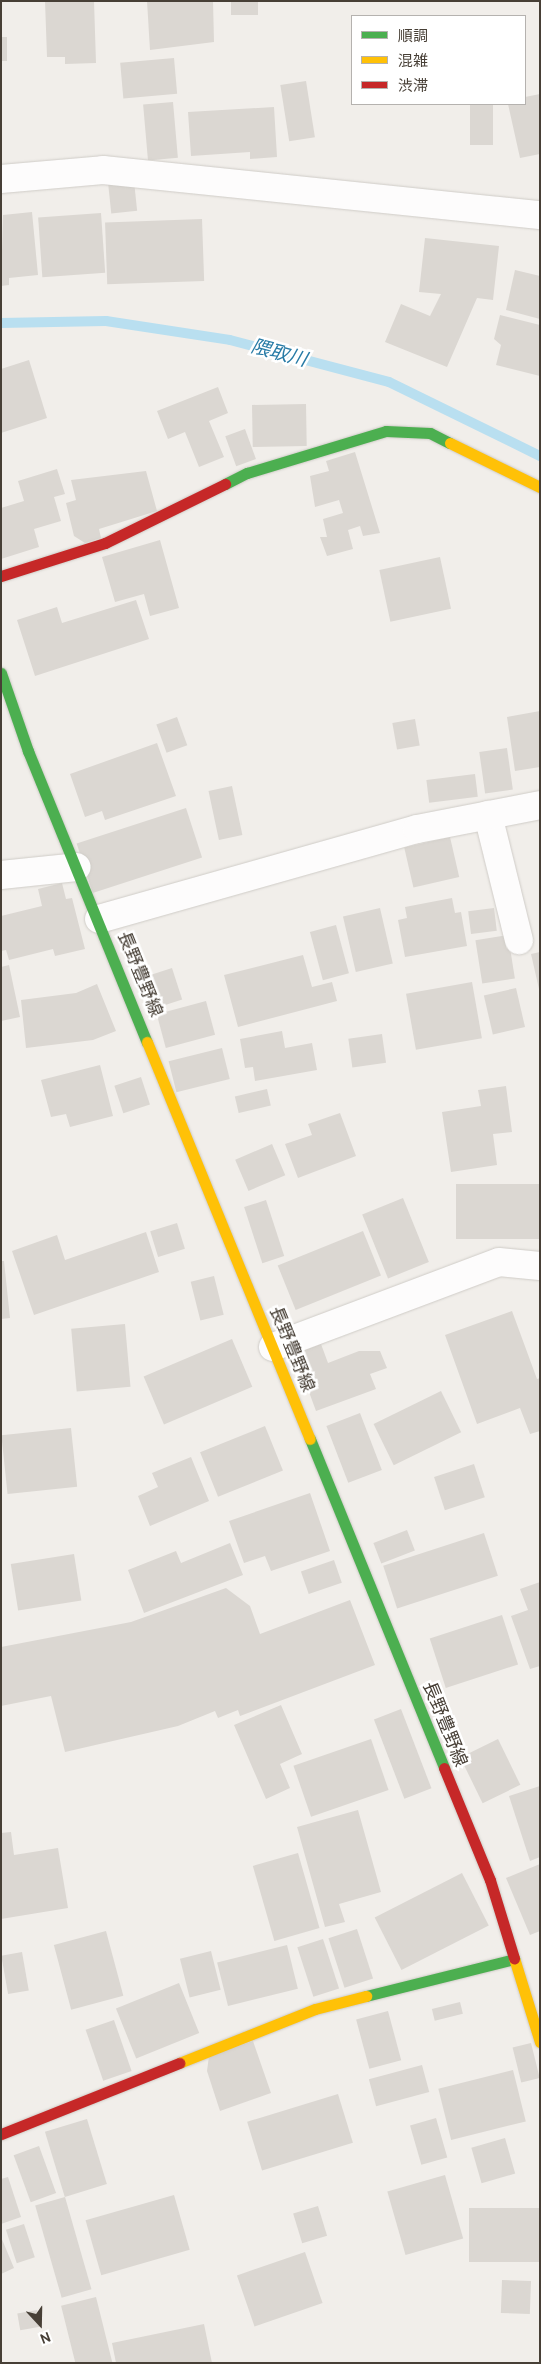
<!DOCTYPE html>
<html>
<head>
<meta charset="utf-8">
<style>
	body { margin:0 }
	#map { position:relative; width:541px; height:2364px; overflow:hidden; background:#f1eeea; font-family:Cabin,"Noto Sans JP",sans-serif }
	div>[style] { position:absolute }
	.stream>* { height:10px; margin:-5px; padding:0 5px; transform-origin:5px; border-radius:5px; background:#b9dff0 }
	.building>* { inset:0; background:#dbd7d2; transform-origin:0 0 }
	.roads { filter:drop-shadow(0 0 1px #cfccc7) drop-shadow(0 0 1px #cfccc7) }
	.street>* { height:28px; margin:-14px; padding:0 14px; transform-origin:14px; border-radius:14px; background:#fdfcfc }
	.fast>* { height:11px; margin:-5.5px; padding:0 5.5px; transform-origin:5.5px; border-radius:5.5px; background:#4caf50 }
	.slow>* { height:11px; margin:-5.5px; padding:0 5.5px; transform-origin:5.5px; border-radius:5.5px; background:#ffc107 }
	.jam>* { height:11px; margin:-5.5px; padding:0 5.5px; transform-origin:5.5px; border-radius:5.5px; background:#c62828 }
	span { translate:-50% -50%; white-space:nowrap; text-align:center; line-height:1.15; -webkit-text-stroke:5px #fff; paint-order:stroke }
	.street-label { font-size:18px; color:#473f36 }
	.water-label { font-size:19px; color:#287ba6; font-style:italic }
	.frame { position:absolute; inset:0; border:2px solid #473f36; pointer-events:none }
	.legend { position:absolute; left:351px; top:15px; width:175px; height:90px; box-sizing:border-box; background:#fff; border:1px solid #b5b2af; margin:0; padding:6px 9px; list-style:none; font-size:15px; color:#473f36 }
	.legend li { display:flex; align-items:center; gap:10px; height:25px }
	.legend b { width:25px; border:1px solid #b5b2af }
	.north { position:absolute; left:15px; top:2299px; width:50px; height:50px; -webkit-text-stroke:4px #fff; paint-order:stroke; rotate:159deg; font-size:14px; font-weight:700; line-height:20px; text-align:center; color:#473f36 }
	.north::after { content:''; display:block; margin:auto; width:18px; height:22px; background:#473f36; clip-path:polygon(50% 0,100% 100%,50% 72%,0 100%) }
</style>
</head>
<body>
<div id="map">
	<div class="stream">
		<i style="left:1px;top:323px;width:105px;rotate:-1.1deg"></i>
		<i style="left:106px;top:321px;width:125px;rotate:8.7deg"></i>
		<i style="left:230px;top:340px;width:164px;rotate:14.8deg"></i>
		<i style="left:389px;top:382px;width:168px;rotate:26.1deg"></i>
	</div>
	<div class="building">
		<i style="clip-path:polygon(45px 1px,94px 1px,96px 63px,65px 64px,65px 57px,47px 57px)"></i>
		<i style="clip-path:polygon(147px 1px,213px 1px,214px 42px,150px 50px)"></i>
		<i style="left:231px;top:1px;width:27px;height:14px"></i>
		<i style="left:1px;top:37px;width:6px;height:24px"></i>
		<i style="left:174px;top:58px;width:36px;height:54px;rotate:85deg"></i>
		<i style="left:306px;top:81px;width:57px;height:26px;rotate:81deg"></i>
		<i style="clip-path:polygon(540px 94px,540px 154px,520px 158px,508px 104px,525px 104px,525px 97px)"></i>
		<i style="left:173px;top:102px;width:56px;height:30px;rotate:85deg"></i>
		<i style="left:470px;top:104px;width:23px;height:41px"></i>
		<i style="clip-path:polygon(274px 107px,277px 157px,250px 159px,250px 152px,191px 156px,188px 112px)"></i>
		<i style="left:134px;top:181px;width:30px;height:26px;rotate:84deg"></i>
		<i style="clip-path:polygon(32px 212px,38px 275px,9px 278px,9px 285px,1px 286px,3px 215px)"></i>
		<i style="left:101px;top:213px;width:60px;height:63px;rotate:86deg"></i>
		<i style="left:202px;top:219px;width:62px;height:97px;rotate:88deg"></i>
		<i style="clip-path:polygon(425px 238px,499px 246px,493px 300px,477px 298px,447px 367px,385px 342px,401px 304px,430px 316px,441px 294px,419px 292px)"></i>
		<i style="clip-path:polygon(515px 270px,540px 276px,540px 319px,506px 310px)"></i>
		<i style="clip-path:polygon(500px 315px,540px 325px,540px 376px,496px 365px,501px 345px,494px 339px)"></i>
		<i style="clip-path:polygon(29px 360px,47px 418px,1px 433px,1px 369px)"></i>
		<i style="clip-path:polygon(218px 387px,228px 413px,209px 421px,224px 457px,199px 467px,185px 432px,168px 439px,157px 411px)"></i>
		<i style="left:306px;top:404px;width:42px;height:54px;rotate:89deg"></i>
		<i style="left:245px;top:429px;width:32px;height:21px;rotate:70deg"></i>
		<i style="clip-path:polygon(355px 452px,380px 533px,363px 536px,360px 526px,348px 530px,353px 549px,327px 556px,320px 537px,327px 537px,323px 519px,343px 513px,339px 500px,315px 507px,310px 476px,329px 471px,326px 461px)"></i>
		<i style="clip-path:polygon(57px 469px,65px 494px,54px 497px,61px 521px,34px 529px,39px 547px,1px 559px,1px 508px,24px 501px,18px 481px)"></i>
		<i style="clip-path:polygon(146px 471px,157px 511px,99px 529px,101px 538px,85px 543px,74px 536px,66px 503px,76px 500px,71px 480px)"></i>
		<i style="clip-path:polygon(160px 540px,179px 608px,150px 616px,144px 594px,115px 602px,102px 557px)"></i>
		<i style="left:440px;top:557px;width:53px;height:62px;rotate:78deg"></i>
		<i style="clip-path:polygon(136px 600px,149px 639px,35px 676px,17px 620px,57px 607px,62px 623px)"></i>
		<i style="clip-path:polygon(540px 711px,540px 767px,515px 771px,507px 717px)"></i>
		<i style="left:177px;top:717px;width:30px;height:22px;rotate:70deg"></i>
		<i style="left:415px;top:719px;width:27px;height:23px;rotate:80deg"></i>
		<i style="clip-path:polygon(157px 743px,176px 796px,105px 820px,102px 811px,85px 817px,70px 774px)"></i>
		<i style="left:507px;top:748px;width:42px;height:28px;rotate:82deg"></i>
		<i style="left:475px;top:774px;width:23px;height:49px;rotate:83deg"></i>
		<i style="left:232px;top:786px;width:50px;height:24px;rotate:78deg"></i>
		<i style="left:186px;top:808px;width:52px;height:115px;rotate:72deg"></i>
		<i style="left:450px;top:837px;width:41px;height:47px;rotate:77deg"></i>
		<i style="clip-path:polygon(62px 883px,66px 899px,72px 898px,85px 949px,55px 956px,53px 949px,9px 960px,6px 950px,1px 951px,1px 916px,42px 906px,38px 889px)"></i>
		<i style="clip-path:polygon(452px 898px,455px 913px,461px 912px,467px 946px,405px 957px,398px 920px,407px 918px,405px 907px)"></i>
		<i style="left:380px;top:908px;width:57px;height:38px;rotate:77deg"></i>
		<i style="left:494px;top:908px;width:23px;height:26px;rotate:83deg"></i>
		<i style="left:336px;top:925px;width:50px;height:27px;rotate:75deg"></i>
		<i style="left:508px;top:935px;width:44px;height:33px;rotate:81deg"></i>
		<i style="clip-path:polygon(540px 952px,540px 989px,539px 989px,531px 954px)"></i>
		<i style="clip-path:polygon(303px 955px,312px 987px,332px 982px,337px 1001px,238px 1027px,224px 975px)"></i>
		<i style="clip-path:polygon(9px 965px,20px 1017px,1px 1021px,1px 967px)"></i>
		<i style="left:172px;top:968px;width:33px;height:30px;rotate:72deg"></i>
		<i style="left:472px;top:982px;width:57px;height:67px;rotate:80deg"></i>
		<i style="clip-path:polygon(97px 984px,116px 1031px,93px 1040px,26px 1048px,21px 1000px,76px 993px)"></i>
		<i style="left:516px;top:988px;width:40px;height:33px;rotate:77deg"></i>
		<i style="left:206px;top:1001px;width:35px;height:51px;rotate:75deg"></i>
		<i style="clip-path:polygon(282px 1031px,285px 1048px,312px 1043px,317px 1070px,255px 1081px,253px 1067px,245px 1068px,240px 1039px)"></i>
		<i style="left:382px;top:1034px;width:29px;height:34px;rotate:82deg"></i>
		<i style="left:222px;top:1048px;width:32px;height:55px;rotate:76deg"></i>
		<i style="clip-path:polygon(100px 1065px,113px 1116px,70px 1127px,66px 1114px,51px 1117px,41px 1080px)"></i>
		<i style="left:141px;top:1077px;width:29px;height:28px;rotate:72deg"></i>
		<i style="clip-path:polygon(506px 1086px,512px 1132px,493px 1134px,497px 1165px,451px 1172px,442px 1112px,481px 1106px,478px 1090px)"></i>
		<i style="left:267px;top:1089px;width:17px;height:33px;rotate:77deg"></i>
		<i style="clip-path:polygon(340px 1113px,356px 1156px,298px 1178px,285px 1144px,312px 1135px,308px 1124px)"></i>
		<i style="left:272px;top:1144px;width:34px;height:40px;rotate:67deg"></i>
		<i style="left:540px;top:1184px;width:55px;height:84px;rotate:90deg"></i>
		<i style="left:403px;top:1198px;width:69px;height:44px;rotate:68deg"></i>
		<i style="left:266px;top:1200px;width:59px;height:23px;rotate:72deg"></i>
		<i style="left:177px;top:1223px;width:27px;height:28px;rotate:73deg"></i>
		<i style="left:363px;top:1231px;width:48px;height:92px;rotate:68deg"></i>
		<i style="clip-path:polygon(146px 1232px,159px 1272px,34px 1315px,12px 1251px,57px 1235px,65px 1260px)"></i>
		<i style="clip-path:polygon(1px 1261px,4px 1261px,10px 1318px,1px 1319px)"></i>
		<i style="left:214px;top:1276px;width:40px;height:24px;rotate:76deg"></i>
		<i style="clip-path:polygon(512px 1311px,537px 1379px,540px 1378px,540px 1431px,530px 1434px,520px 1408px,477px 1424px,445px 1335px)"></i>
		<i style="left:125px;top:1324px;width:63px;height:54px;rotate:85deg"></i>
		<i style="left:232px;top:1339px;width:52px;height:96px;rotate:67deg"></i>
		<i style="clip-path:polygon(321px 1344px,328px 1363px,359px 1351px,380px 1351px,387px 1368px,370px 1374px,376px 1389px,316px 1411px,295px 1354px)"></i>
		<i style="left:441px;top:1391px;width:46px;height:75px;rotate:64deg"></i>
		<i style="left:360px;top:1413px;width:61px;height:36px;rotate:69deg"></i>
		<i style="left:265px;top:1426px;width:48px;height:70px;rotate:68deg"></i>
		<i style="left:71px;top:1428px;width:59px;height:70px;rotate:84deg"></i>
		<i style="clip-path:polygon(191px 1457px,209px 1501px,150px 1526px,138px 1496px,158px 1487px,152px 1473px)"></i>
		<i style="left:474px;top:1464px;width:35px;height:42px;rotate:72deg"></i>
		<i style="clip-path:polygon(310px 1493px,330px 1551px,271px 1571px,265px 1556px,244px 1563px,229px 1521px)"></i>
		<i style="left:407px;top:1530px;width:22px;height:36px;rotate:69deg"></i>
		<i style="left:484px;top:1533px;width:45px;height:106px;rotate:72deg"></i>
		<i style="clip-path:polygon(230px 1543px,243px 1575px,144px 1613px,128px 1570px,176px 1551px,181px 1563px)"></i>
		<i style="left:74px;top:1554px;width:47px;height:64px;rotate:81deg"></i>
		<i style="left:334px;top:1560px;width:24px;height:35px;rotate:71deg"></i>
		<i style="clip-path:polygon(540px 1582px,540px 1666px,530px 1669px,511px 1616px,528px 1610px,520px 1589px)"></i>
		<i style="clip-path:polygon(226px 1588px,250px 1606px,260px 1634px,350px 1600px,375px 1665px,240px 1716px,238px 1710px,218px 1718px,215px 1711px,178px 1726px,65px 1752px,51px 1696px,1px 1706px,1px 1647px,131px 1622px)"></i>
		<i style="left:502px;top:1615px;width:52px;height:76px;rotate:72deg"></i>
		<i style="clip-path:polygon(281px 1705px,302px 1754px,280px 1764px,290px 1788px,266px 1799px,234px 1725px)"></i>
		<i style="left:401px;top:1709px;width:85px;height:29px;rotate:69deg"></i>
		<i style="left:371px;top:1739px;width:54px;height:82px;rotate:71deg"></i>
		<i style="left:498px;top:1739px;width:51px;height:42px;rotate:64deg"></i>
		<i style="clip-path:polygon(540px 1786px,540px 1857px,530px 1861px,509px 1796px)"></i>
		<i style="clip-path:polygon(358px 1810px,381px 1892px,339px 1904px,345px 1922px,325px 1927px,297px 1827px)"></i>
		<i style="clip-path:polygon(11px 1832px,14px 1855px,58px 1848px,68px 1908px,1px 1919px,1px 1833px)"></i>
		<i style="left:298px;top:1853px;width:78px;height:47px;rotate:74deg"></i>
		<i style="clip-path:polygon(540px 1864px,540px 1931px,530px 1935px,506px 1878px)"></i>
		<i style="left:462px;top:1873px;width:59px;height:98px;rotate:63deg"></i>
		<i style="left:357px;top:1929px;width:52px;height:30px;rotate:72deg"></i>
		<i style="left:106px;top:1931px;width:67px;height:54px;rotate:75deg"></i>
		<i style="left:323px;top:1939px;width:52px;height:27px;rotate:72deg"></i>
		<i style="left:287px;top:1945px;width:45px;height:72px;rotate:76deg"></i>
		<i style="left:211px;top:1951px;width:40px;height:32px;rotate:76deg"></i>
		<i style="left:22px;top:1952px;width:39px;height:21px;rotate:80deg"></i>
		<i style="left:179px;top:1983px;width:54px;height:68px;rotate:68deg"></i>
		<i style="left:460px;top:2002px;width:12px;height:29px;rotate:76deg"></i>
		<i style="left:388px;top:2011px;width:51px;height:33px;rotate:75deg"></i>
		<i style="left:114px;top:2020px;width:54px;height:30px;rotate:71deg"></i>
		<i style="clip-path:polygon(253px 2041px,271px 2093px,220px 2111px,207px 2071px,209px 2056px)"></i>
		<i style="left:531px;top:2043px;width:36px;height:19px;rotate:76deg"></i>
		<i style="left:422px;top:2065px;width:28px;height:55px;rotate:75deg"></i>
		<i style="left:513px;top:2070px;width:53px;height:77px;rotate:76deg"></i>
		<i style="left:338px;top:2094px;width:51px;height:95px;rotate:73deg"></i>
		<i style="left:436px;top:2118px;width:41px;height:27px;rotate:74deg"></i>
		<i style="left:87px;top:2119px;width:68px;height:44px;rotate:73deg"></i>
		<i style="left:505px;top:2138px;width:37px;height:35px;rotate:74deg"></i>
		<i style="left:39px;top:2146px;width:50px;height:27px;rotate:70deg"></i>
		<i style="left:445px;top:2175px;width:66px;height:60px;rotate:74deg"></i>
		<i style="clip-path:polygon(8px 2177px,21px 2217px,1px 2224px,1px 2179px)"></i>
		<i style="left:174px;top:2195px;width:57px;height:92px;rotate:74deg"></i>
		<i style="left:65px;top:2197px;width:96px;height:31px;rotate:74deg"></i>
		<i style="left:318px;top:2206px;width:31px;height:26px;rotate:73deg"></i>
		<i style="left:540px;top:2208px;width:54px;height:71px;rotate:90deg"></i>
		<i style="left:24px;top:2224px;width:35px;height:19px;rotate:72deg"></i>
		<i style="clip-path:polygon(1px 2237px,14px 2268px,1px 2274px)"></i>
		<i style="left:305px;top:2252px;width:54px;height:72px;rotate:71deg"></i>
		<i style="left:502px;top:2280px;width:29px;height:33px;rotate:2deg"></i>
		<i style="left:96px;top:2297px;width:68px;height:36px;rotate:76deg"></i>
		<i style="left:37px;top:2310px;width:17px;height:20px;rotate:80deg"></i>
		<i style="clip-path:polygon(204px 2324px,212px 2363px,116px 2363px,112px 2343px)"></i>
	</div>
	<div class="roads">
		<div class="street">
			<i style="left:1px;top:179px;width:102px;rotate:-5deg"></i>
			<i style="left:103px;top:170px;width:439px;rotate:5.9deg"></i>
			<i style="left:488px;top:815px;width:129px;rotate:76.1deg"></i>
			<i style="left:1px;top:875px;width:76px;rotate:-6deg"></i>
			<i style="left:99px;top:919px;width:330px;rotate:-15.8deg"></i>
			<i style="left:417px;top:829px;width:125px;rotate:-11deg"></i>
			<i style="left:273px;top:1347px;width:241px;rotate:-20.6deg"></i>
			<i style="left:499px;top:1262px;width:41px;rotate:5.6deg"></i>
		</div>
		<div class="fast">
			<i style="left:225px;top:484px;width:25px;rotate:-27deg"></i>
			<i style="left:247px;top:473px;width:145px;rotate:-16.8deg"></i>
			<i style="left:386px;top:431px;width:44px;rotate:2.6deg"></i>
			<i style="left:430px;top:433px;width:22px;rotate:27deg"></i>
			<i style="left:1px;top:673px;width:83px;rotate:70.9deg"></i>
			<i style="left:28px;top:751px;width:314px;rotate:67.8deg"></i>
			<i style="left:310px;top:1439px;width:355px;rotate:67.8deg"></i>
			<i style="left:366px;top:1996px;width:153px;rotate:-14deg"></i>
		</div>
		<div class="slow">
			<i style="left:450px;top:443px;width:100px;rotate:26.1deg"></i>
			<i style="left:147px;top:1042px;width:429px;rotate:67.7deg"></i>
			<i style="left:514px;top:1958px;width:88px;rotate:72.8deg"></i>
			<i style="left:179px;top:2063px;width:146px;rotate:-21.7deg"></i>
			<i style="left:315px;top:2009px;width:53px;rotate:-14.3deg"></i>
		</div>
		<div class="jam">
			<i style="left:1px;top:576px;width:109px;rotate:-17.6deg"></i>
			<i style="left:105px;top:543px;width:134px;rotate:-26.2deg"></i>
			<i style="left:444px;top:1768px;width:121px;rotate:67.7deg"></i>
			<i style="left:490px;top:1880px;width:82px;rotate:72.9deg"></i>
			<i style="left:1px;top:2134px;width:192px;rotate:-21.7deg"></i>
		</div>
	</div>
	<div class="street-label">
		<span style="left:140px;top:974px;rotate:68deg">長野豊野線</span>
		<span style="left:292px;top:1349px;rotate:68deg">長野豊野線</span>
		<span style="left:445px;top:1724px;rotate:68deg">長野豊野線</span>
	</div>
	<div class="water-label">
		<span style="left:279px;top:353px;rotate:15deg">隈取川</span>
	</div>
	<div class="frame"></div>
	<ul class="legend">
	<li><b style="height:6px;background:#4caf50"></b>順調</li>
	<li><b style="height:6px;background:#ffc107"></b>混雑</li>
	<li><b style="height:6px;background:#c62828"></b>渋滞</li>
	</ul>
	<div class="north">N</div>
</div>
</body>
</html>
